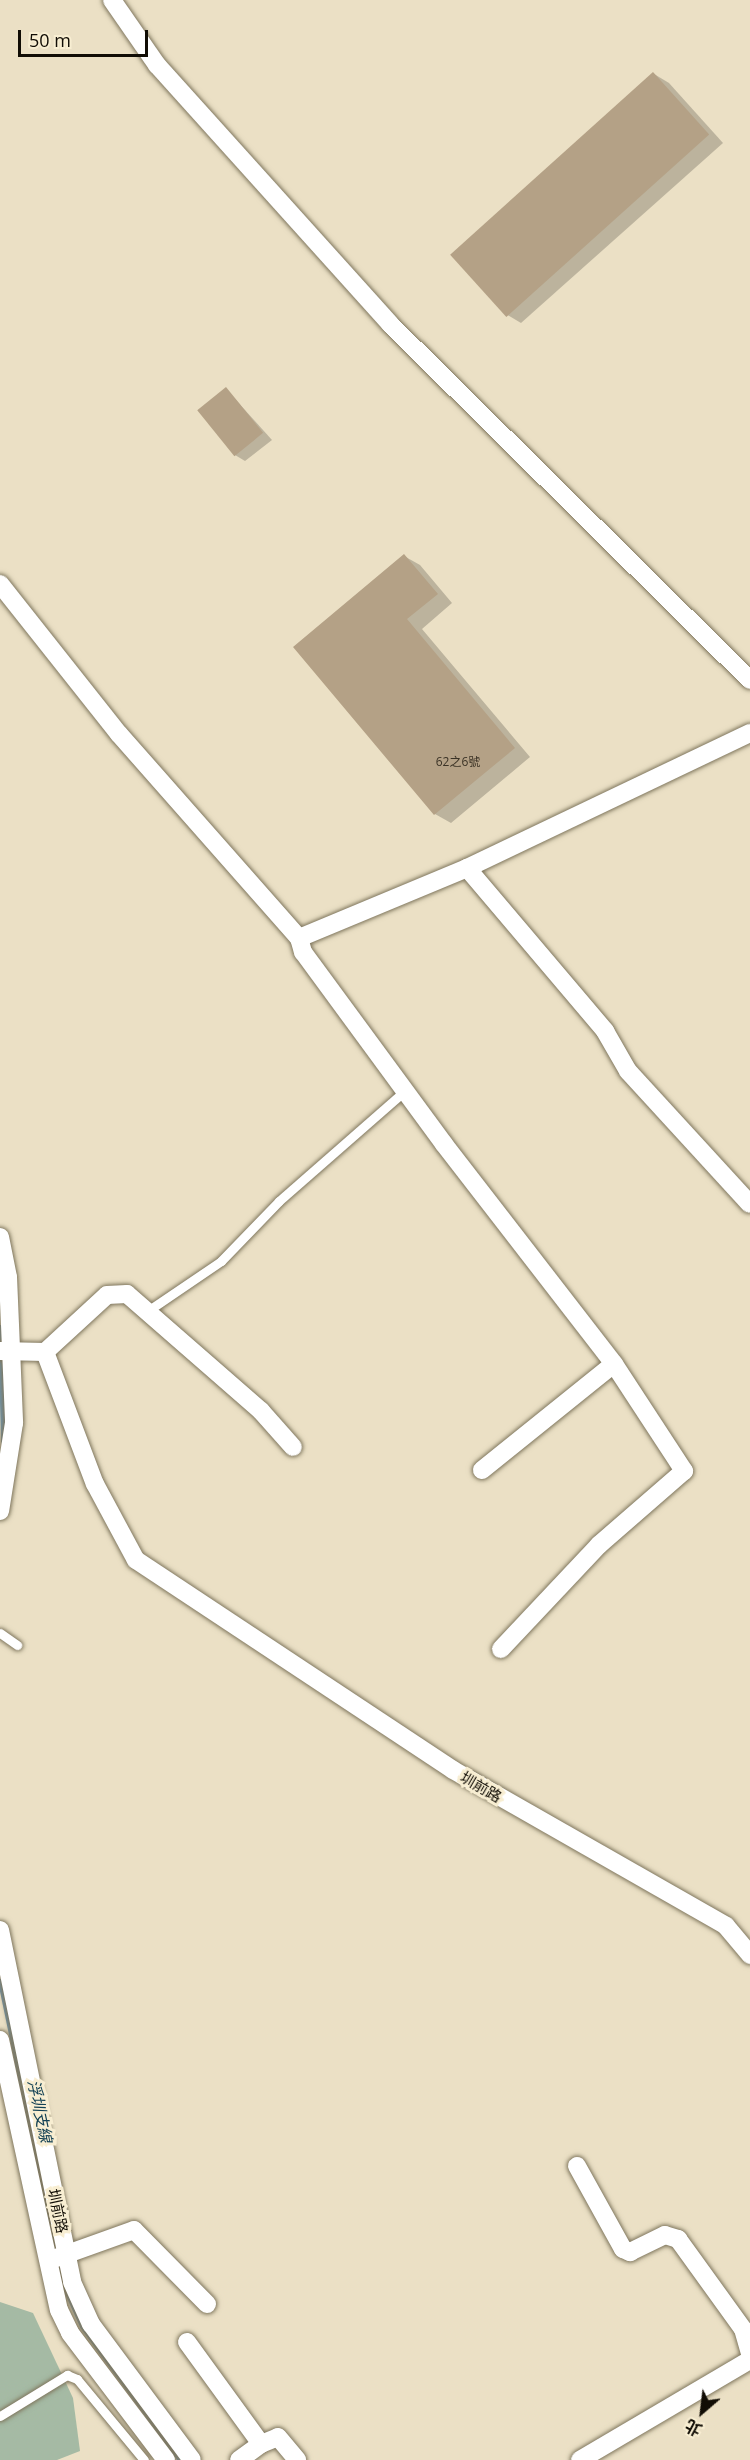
<!DOCTYPE html>
<html>
<head>
<meta charset="utf-8">
<style>
	body { margin:0 }
	#map { position:relative; width:750px; height:2460px; overflow:hidden; background:#ebe0c5; font-family:"Open Sans","Noto Sans TC",sans-serif }
	div>[style] { position:absolute }
	.green>* { inset:0; background:#a5baa4 }
	.shadow>* { inset:0; background:#0003 }
	.stream>* { height:5px; margin:-2.5px; padding:0 2.5px; transform-origin:2.5px; border-radius:2.5px; background:#7191a2 }
	.building>* { inset:0; background:#b4a186; transform-origin:0 0 }
	.roads { filter:drop-shadow(0 0 2px #7f765d) drop-shadow(0 0 2px #7f765d) }
	.lane>* { height:9px; margin:-4.5px; padding:0 4.5px; transform-origin:4.5px; border-radius:4.5px; background:#fff }
	.street>* { height:18px; margin:-9px; padding:0 9px; transform-origin:9px; border-radius:9px; background:#fff }
	span { translate:-50% -50%; white-space:nowrap; text-align:center; line-height:1.15; -webkit-text-stroke:6px #f8eed2; paint-order:stroke }
	.number-label { font-size:12px; color:#3a3225 }
	.number-label span { -webkit-text-stroke-width:0 }
	.street-label { font-size:15px; color:#110d05 }
	.water-label { font-size:16px; color:#134154; font-style:italic }
	.north { position:absolute; left:672px; top:2382px; width:60px; height:60px; -webkit-text-stroke:4px #f8eed2; paint-order:stroke; rotate:208deg; font-size:16px; font-weight:700; line-height:24px; text-align:center; color:#110d05 }
	.north::after { content:''; display:block; margin:auto; width:21px; height:27px; background:#110d05; clip-path:polygon(50% 0,100% 100%,50% 72%,0 100%) }
	.scale { position:absolute; left:18px; top:30px; width:130px; height:27px; box-sizing:border-box; border:3px solid #110d05; border-top:0; padding-left:8px; font-size:18px; line-height:21px; white-space:nowrap; color:#110d05; -webkit-text-stroke:4px #f8eed2; paint-order:stroke }
</style>
</head>
<body>
<div id="map">
	<div class="green">
		<i style="clip-path:polygon(0 2302px,33px 2313px,73px 2398px,80px 2451px,57px 2460px,0 2460px)"></i>
	</div>
	<div class="shadow">
		<i style="clip-path:polygon(654px 74px,669px 83px,723px 143px,521px 323px,506px 314px)"></i>
		<i style="clip-path:polygon(226px 389px,272px 440px,245px 461px,235px 455px)"></i>
		<i style="clip-path:polygon(404px 556px,420px 565px,452px 603px,422px 629px,530px 757px,451px 823px,435px 814px,295px 647px)"></i>
	</div>
	<div class="stream">
		<i style="left:0;top:1327px;width:14px;rotate:86deg"></i>
		<i style="left:1px;top:1361px;width:80px;rotate:88.6deg"></i>
		<i style="left:0;top:1981px;width:272px;rotate:78.3deg"></i>
		<i style="left:61px;top:2279px;width:51px;rotate:65.9deg"></i>
		<i style="left:82px;top:2326px;width:166px;rotate:53.8deg"></i>
	</div>
	<div class="building">
		<i style="left:653px;top:72px;width:84px;height:273px;rotate:48deg"></i>
		<i style="left:226px;top:387px;width:59px;height:37px;rotate:51deg"></i>
		<i style="clip-path:polygon(404px 554px,438px 594px,407px 619px,515px 748px,434px 815px,293px 647px)"></i>
	</div>
	<div class="roads">
		<div class="lane">
			<i style="left:149px;top:1310px;width:87px;rotate:-34.2deg"></i>
			<i style="left:221px;top:1261px;width:83px;rotate:-46deg"></i>
			<i style="left:279px;top:1201px;width:169px;rotate:-41.2deg"></i>
			<i style="left:0;top:1633px;width:21px;rotate:35deg"></i>
			<i style="left:0;top:2416px;width:79px;rotate:-31.5deg"></i>
			<i style="left:67px;top:2375px;width:11px;rotate:22deg"></i>
			<i style="left:77px;top:2379px;width:105px;rotate:50.4deg"></i>
		</div>
		<div class="street">
			<i style="left:112px;top:0;width:79px;rotate:55.3deg"></i>
			<i style="left:157px;top:65px;width:348px;rotate:48deg"></i>
			<i style="left:390px;top:324px;width:506px;rotate:44.68deg"></i>
			<i style="left:0;top:584px;width:191px;rotate:51.6deg"></i>
			<i style="left:119px;top:734px;width:272px;rotate:48.6deg"></i>
			<i style="left:299px;top:938px;width:15px;rotate:74deg"></i>
			<i style="left:303px;top:952px;width:238px;rotate:53.7deg"></i>
			<i style="left:444px;top:1144px;width:278px;rotate:52.3deg"></i>
			<i style="left:614px;top:1364px;width:128px;rotate:56.8deg"></i>
			<i style="left:684px;top:1471px;width:113px;rotate:139deg"></i>
			<i style="left:599px;top:1545px;width:143px;rotate:133.3deg"></i>
			<i style="left:467px;top:868px;width:214px;rotate:49.7deg"></i>
			<i style="left:605px;top:1031px;width:46px;rotate:60.1deg"></i>
			<i style="left:628px;top:1071px;width:180px;rotate:47.5deg"></i>
			<i style="left:299px;top:938px;width:182px;rotate:-22.6deg"></i>
			<i style="left:467px;top:868px;width:314px;rotate:-25.5deg"></i>
			<i style="left:0;top:1237px;width:41px;rotate:78.7deg"></i>
			<i style="left:8px;top:1277px;width:146px;rotate:87.6deg"></i>
			<i style="left:14px;top:1423px;width:89px;rotate:99deg"></i>
			<i style="left:0;top:1351px;width:45px;rotate:1.3deg"></i>
			<i style="left:45px;top:1352px;width:84px;rotate:-42.6deg"></i>
			<i style="left:107px;top:1295px;width:20px;rotate:-3deg"></i>
			<i style="left:127px;top:1294px;width:178px;rotate:41.1deg"></i>
			<i style="left:261px;top:1411px;width:48px;rotate:48.4deg"></i>
			<i style="left:45px;top:1352px;width:141px;rotate:69.3deg"></i>
			<i style="left:95px;top:1484px;width:86px;rotate:61.7deg"></i>
			<i style="left:136px;top:1560px;width:380px;rotate:33.5deg"></i>
			<i style="left:453px;top:1770px;width:314px;rotate:29.7deg"></i>
			<i style="left:726px;top:1926px;width:38px;rotate:50deg"></i>
			<i style="left:482px;top:1470px;width:169px;rotate:-38.8deg"></i>
			<i style="left:0;top:1930px;width:359px;rotate:78.4deg"></i>
			<i style="left:72px;top:2282px;width:46px;rotate:65.7deg"></i>
			<i style="left:91px;top:2324px;width:169px;rotate:53.4deg"></i>
			<i style="left:0;top:2040px;width:276px;rotate:77.7deg"></i>
			<i style="left:59px;top:2310px;width:25px;rotate:64deg"></i>
			<i style="left:70px;top:2333px;width:159px;rotate:52.9deg"></i>
			<i style="left:577px;top:2166px;width:95px;rotate:61deg"></i>
			<i style="left:623px;top:2249px;width:8px;rotate:23deg"></i>
			<i style="left:630px;top:2252px;width:39px;rotate:-26deg"></i>
			<i style="left:665px;top:2235px;width:14px;rotate:17deg"></i>
			<i style="left:678px;top:2239px;width:111px;rotate:54.2deg"></i>
			<i style="left:743px;top:2329px;width:26px;rotate:74deg"></i>
			<i style="left:56px;top:2258px;width:83px;rotate:-19.7deg"></i>
			<i style="left:134px;top:2230px;width:104px;rotate:45.4deg"></i>
			<i style="left:187px;top:2342px;width:126px;rotate:54deg"></i>
			<i style="left:261px;top:2444px;width:27px;rotate:144deg"></i>
			<i style="left:261px;top:2444px;width:18px;rotate:-22deg"></i>
			<i style="left:278px;top:2437px;width:30px;rotate:50deg"></i>
			<i style="left:580px;top:2460px;width:197px;rotate:-30.5deg"></i>
		</div>
	</div>
	<div class="number-label">
		<span style="left:458px;top:762px">62之6號</span>
	</div>
	<div class="street-label">
		<span style="left:481px;top:1787px;rotate:30deg">圳前路</span>
		<span style="left:58px;top:2211px;rotate:78deg">圳前路</span>
	</div>
	<div class="water-label">
		<span style="left:40px;top:2111px;rotate:78deg">浮圳支線</span>
	</div>
	<div class="north">北</div>
	<div class="scale">50 m</div>
</div>
</body>
</html>
